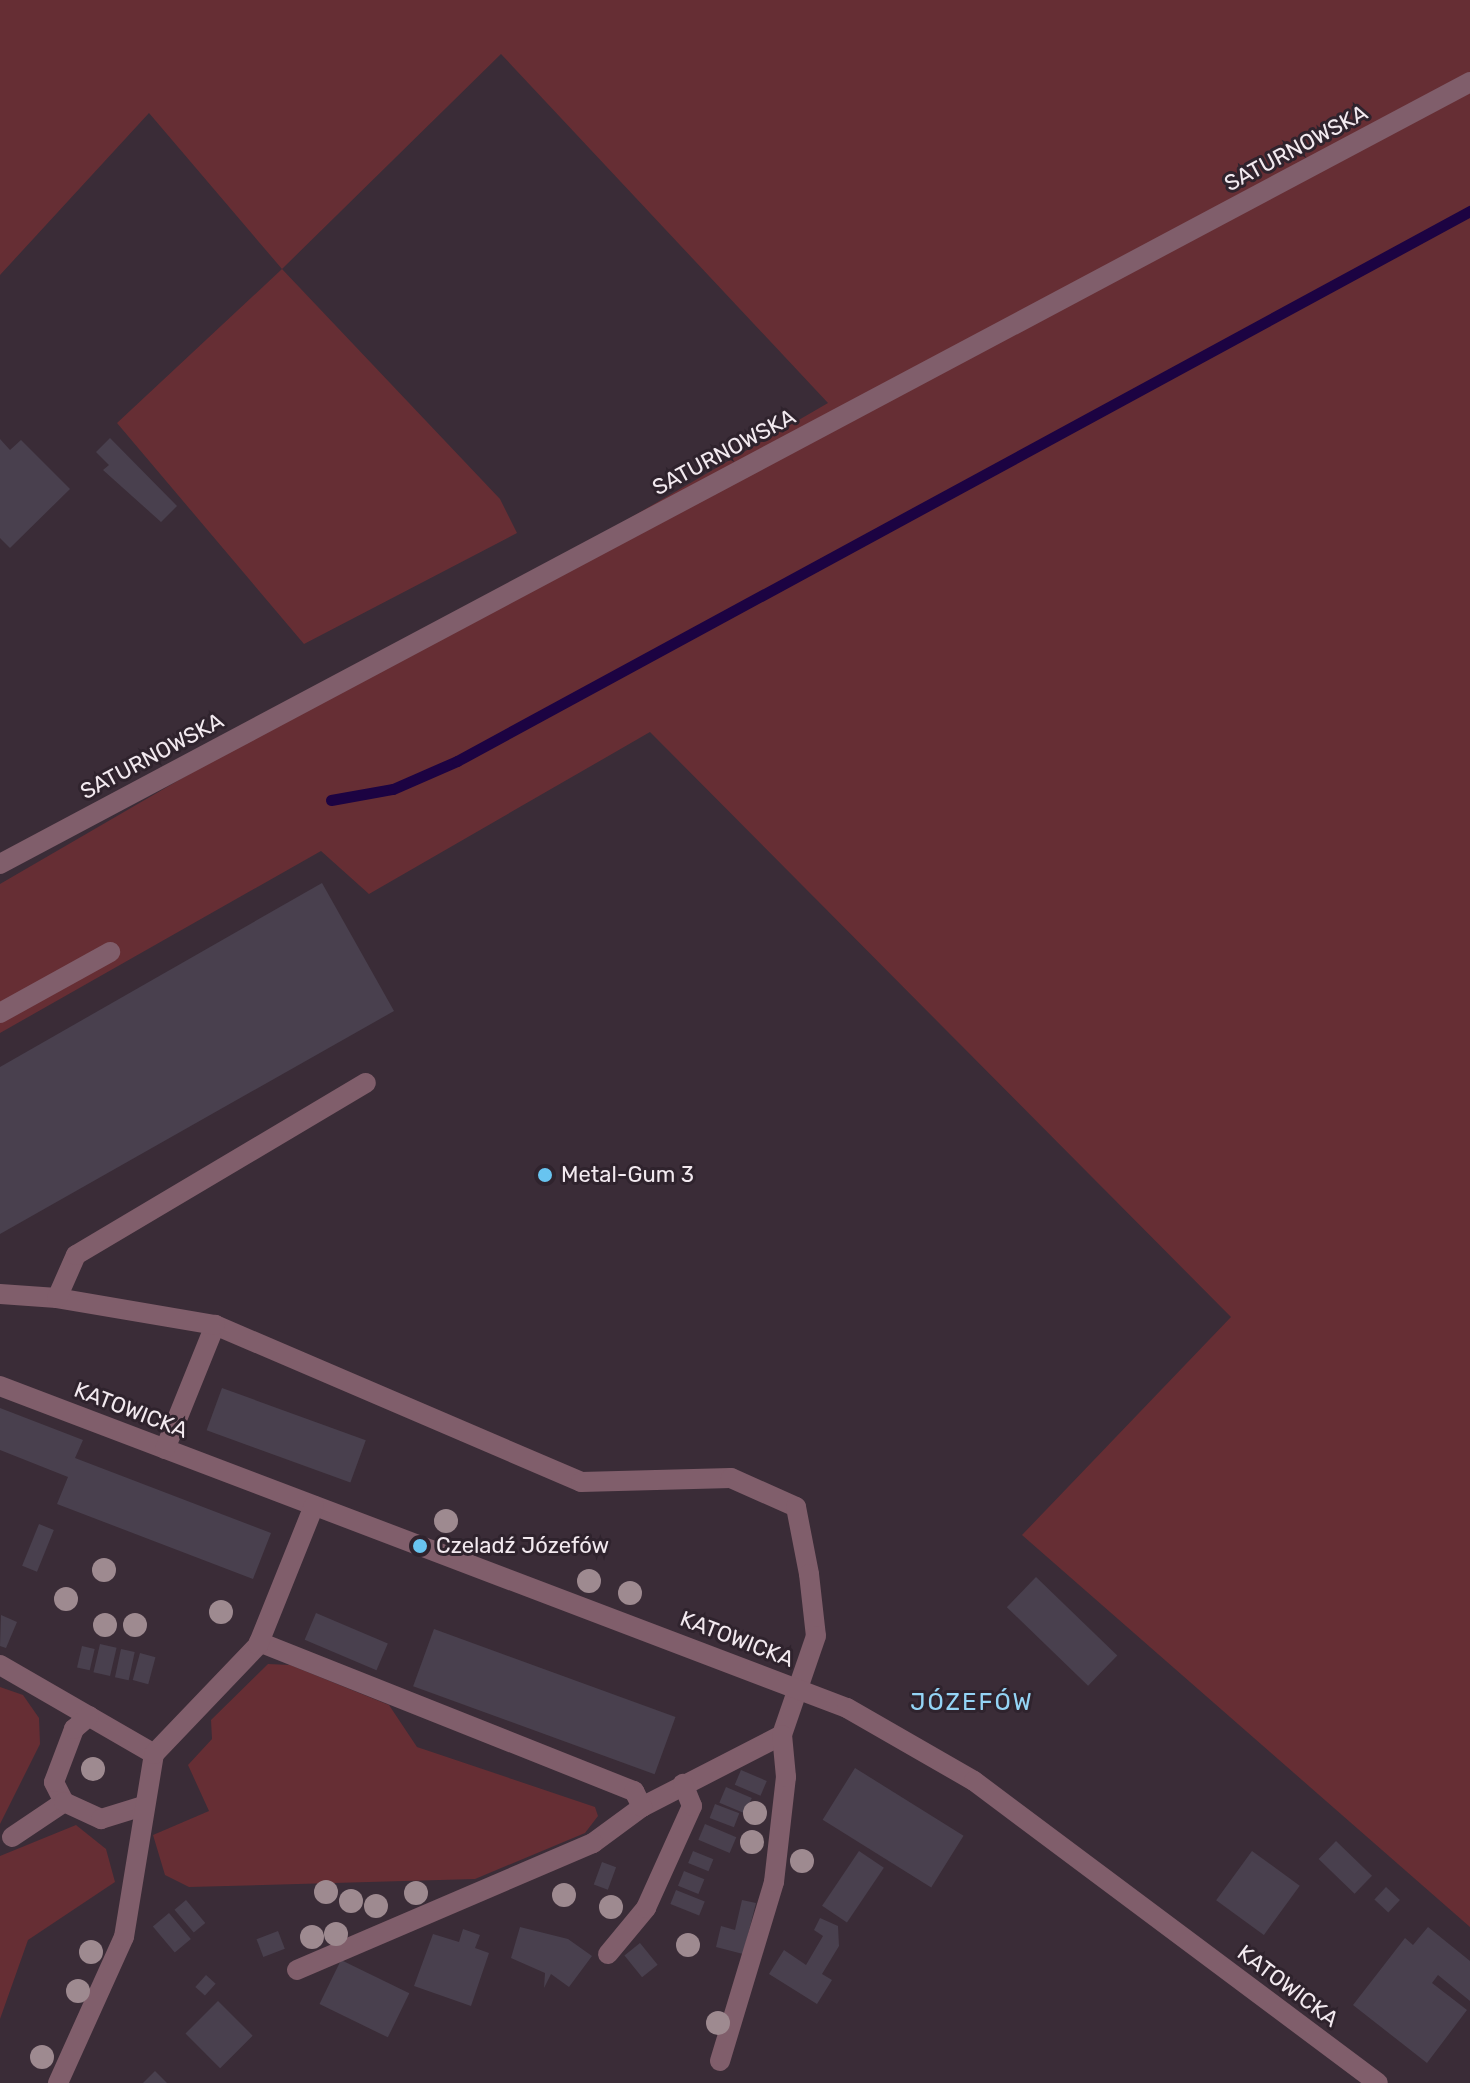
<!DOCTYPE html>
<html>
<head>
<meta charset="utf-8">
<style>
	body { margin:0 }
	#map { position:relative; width:1470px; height:2083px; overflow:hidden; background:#3a2c37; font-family:Rubik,sans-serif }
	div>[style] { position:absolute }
	.green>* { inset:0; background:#662e34 }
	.stream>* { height:11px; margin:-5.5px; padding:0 5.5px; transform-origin:5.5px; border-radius:5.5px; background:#1c0342 }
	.building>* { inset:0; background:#49404e; transform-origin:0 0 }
	.minor>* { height:20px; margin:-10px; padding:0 10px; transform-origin:10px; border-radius:10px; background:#805e6b }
	.trees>* { width:24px; height:24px; margin:-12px; border-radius:50%; background:#9e8a90 }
	.dots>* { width:22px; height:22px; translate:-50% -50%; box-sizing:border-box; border:4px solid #2f232d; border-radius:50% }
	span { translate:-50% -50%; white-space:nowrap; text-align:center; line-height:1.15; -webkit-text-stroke:6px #2f232d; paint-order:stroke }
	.street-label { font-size:22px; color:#f2e9ef }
	.poi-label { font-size:22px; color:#f2e9ef }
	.left { translate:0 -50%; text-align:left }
	.neighbourhood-label { font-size:24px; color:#94d4f5; letter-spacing:2px }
</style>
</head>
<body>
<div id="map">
	<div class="green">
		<i style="clip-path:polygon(0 0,1470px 0,1470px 1927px,1022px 1535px,1231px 1317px,650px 732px,369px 894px,321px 851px,0 1033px,0 884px,828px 403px,501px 54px,282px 269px,500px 499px,517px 533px,304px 644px,117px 423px,282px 269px,149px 113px,0 275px)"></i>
		<i style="clip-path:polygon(268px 1664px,290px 1665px,389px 1705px,417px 1747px,595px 1807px,598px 1816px,585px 1833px,475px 1879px,189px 1887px,165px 1875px,153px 1835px,209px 1811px,188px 1765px,212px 1739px,211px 1720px)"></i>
		<i style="clip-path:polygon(0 1687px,23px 1695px,39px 1718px,40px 1744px,0 1824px)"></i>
		<i style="clip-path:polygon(76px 1825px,106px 1849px,115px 1882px,28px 1940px,0 2019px,0 1856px)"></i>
	</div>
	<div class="stream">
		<i style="left:331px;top:800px;width:63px;rotate:-10.1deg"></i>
		<i style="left:393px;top:789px;width:70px;rotate:-23.6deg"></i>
		<i style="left:457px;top:761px;width:1153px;rotate:-28.5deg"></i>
	</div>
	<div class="building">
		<i style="clip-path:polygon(110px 438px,177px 506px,161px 522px,103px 470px,109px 465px,96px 452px)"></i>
		<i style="clip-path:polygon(0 439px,10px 450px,21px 440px,70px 489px,10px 548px,0 538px)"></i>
		<i style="clip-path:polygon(322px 883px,394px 1011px,0 1234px,0 1067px)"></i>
		<i style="left:222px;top:1388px;width:153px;height:45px;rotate:20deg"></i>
		<i style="clip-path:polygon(0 1408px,83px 1440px,75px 1458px,271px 1533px,253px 1579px,57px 1504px,68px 1477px,0 1450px)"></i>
		<i style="left:39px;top:1524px;width:16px;height:45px;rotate:22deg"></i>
		<i style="left:1036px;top:1577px;width:113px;height:42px;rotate:44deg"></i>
		<i style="left:316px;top:1613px;width:78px;height:29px;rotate:23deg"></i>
		<i style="clip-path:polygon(1px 1615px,17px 1622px,6px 1648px,0 1646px)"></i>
		<i style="left:434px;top:1629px;width:257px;height:61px;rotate:20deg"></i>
		<i style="left:100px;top:1644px;width:17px;height:29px;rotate:13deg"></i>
		<i style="left:82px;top:1646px;width:13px;height:22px;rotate:13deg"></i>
		<i style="left:121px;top:1649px;width:14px;height:29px;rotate:12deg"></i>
		<i style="left:140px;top:1653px;width:16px;height:28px;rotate:15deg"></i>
		<i style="left:855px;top:1768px;width:128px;height:61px;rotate:32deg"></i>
		<i style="left:741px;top:1770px;width:28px;height:16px;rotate:23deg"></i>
		<i style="left:726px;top:1787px;width:28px;height:17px;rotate:23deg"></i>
		<i style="left:715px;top:1804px;width:26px;height:15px;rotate:21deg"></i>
		<i style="left:705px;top:1824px;width:34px;height:17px;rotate:23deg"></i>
		<i style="left:1336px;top:1841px;width:50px;height:25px;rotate:44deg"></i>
		<i style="left:693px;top:1851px;width:22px;height:13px;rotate:22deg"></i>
		<i style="left:859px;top:1851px;width:30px;height:66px;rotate:34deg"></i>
		<i style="left:1252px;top:1851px;width:59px;height:61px;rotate:36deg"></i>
		<i style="left:602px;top:1862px;width:15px;height:24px;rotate:20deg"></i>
		<i style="left:684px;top:1871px;width:22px;height:16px;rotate:22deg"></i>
		<i style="left:1386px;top:1887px;width:19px;height:17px;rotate:43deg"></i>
		<i style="left:676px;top:1890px;width:31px;height:15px;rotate:22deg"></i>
		<i style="left:186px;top:1900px;width:30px;height:15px;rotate:50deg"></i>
		<i style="clip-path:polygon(742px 1900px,756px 1903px,743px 1954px,716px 1947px,721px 1926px,735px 1930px)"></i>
		<i style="left:169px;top:1913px;width:34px;height:21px;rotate:50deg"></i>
		<i style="clip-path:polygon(820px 1918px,838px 1926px,839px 1946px,822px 1974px,832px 1980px,817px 2004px,769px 1974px,784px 1950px,806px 1965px,823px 1936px,814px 1930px)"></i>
		<i style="clip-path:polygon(520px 1927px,568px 1939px,592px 1956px,569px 1987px,551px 1974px,544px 1988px,545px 1973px,511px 1958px)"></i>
		<i style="clip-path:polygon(1428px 1927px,1470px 1961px,1470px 2001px,1438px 1975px,1432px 1983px,1467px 2010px,1427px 2063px,1353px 2005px,1405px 1938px,1413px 1945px)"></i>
		<i style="clip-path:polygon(463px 1929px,480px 1935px,475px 1948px,489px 1953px,471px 2006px,414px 1986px,433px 1934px,459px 1942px)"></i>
		<i style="left:278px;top:1931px;width:19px;height:23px;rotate:69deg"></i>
		<i style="left:640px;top:1943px;width:28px;height:20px;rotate:51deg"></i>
		<i style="left:341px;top:1960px;width:76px;height:49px;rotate:26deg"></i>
		<i style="left:206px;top:1975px;width:13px;height:16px;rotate:42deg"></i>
		<i style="left:218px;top:2001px;width:49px;height:46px;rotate:45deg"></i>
		<i style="clip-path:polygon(155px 2071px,167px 2083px,143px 2083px)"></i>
	</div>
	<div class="minor">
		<i style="left:0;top:864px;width:1665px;rotate:-28.01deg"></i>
		<i style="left:0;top:1013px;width:126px;rotate:-29deg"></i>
		<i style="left:0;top:1294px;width:57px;rotate:4deg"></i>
		<i style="left:215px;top:1325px;width:398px;rotate:23.2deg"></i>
		<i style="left:581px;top:1482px;width:150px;rotate:-1.5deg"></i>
		<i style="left:731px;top:1478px;width:71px;rotate:24deg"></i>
		<i style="left:796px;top:1507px;width:68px;rotate:79deg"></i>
		<i style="left:809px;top:1574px;width:62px;rotate:83.6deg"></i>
		<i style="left:816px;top:1636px;width:105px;rotate:109deg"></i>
		<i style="left:782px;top:1735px;width:157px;rotate:152.8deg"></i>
		<i style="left:642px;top:1807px;width:61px;rotate:143.7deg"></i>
		<i style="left:593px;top:1843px;width:322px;rotate:156.8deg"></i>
		<i style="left:0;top:1386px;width:906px;rotate:20.82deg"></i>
		<i style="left:847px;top:1708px;width:146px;rotate:29.9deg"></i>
		<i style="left:974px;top:1781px;width:504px;rotate:36.78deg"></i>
		<i style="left:165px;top:1449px;width:134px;rotate:-68deg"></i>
		<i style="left:215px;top:1325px;width:160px;rotate:-170.3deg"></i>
		<i style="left:57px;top:1298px;width:47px;rotate:-66.2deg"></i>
		<i style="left:76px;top:1255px;width:337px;rotate:-30.7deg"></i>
		<i style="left:259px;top:1642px;width:404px;rotate:21.7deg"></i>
		<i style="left:634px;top:1791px;width:18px;rotate:63deg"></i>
		<i style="left:0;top:1665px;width:178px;rotate:30deg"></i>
		<i style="left:64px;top:1802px;width:22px;rotate:-117deg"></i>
		<i style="left:54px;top:1782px;width:57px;rotate:-69.3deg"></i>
		<i style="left:74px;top:1729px;width:20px;rotate:-41deg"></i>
		<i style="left:12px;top:1837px;width:63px;rotate:-33.9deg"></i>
		<i style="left:64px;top:1802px;width:41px;rotate:24.7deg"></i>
		<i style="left:101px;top:1819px;width:44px;rotate:-17.2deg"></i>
		<i style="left:608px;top:1954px;width:60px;rotate:-50.4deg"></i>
		<i style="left:646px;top:1908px;width:112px;rotate:-65.7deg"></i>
		<i style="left:692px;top:1806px;width:24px;rotate:-112deg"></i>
		<i style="left:720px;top:2061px;width:187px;rotate:-73.2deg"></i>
		<i style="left:774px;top:1882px;width:106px;rotate:-83.5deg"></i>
		<i style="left:786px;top:1777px;width:42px;rotate:-95.4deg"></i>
		<i style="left:58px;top:2083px;width:160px;rotate:-65.7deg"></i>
		<i style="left:124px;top:1937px;width:185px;rotate:-80.7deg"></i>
		<i style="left:154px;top:1754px;width:151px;rotate:-46.3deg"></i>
		<i style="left:258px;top:1645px;width:150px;rotate:-68.1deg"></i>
	</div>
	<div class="trees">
		<i style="left:446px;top:1521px"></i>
		<i style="left:104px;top:1570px"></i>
		<i style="left:589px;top:1581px"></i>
		<i style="left:630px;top:1593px"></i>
		<i style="left:66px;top:1599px"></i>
		<i style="left:221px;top:1612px"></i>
		<i style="left:105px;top:1625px"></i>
		<i style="left:135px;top:1625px"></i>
		<i style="left:93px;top:1769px"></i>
		<i style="left:755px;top:1813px"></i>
		<i style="left:752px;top:1842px"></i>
		<i style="left:802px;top:1861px"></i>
		<i style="left:326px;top:1892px"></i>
		<i style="left:416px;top:1893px"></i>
		<i style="left:564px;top:1895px"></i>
		<i style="left:351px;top:1901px"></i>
		<i style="left:376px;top:1906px"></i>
		<i style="left:611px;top:1907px"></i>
		<i style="left:336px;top:1934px"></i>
		<i style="left:312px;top:1937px"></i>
		<i style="left:688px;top:1945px"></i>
		<i style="left:91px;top:1952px"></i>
		<i style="left:78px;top:1991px"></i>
		<i style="left:718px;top:2023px"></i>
		<i style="left:42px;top:2057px"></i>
	</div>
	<div class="dots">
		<i style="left:545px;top:1175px;background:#68c4f0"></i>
		<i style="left:420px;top:1546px;background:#68c4f0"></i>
	</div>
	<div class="street-label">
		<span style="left:1296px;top:148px;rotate:-28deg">SATURNOWSKA</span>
		<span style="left:724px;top:452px;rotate:-28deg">SATURNOWSKA</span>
		<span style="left:152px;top:756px;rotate:-28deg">SATURNOWSKA</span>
		<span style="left:131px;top:1410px;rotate:21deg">KATOWICKA</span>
		<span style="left:737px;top:1639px;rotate:21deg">KATOWICKA</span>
		<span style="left:1288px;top:1986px;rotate:37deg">KATOWICKA</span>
	</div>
	<div class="poi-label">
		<span class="left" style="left:561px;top:1175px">Metal-Gum 3</span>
		<span class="left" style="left:436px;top:1546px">Czeladź Józefów</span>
	</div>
	<div class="neighbourhood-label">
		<span style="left:972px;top:1703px">JÓZEFÓW</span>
	</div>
</div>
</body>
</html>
